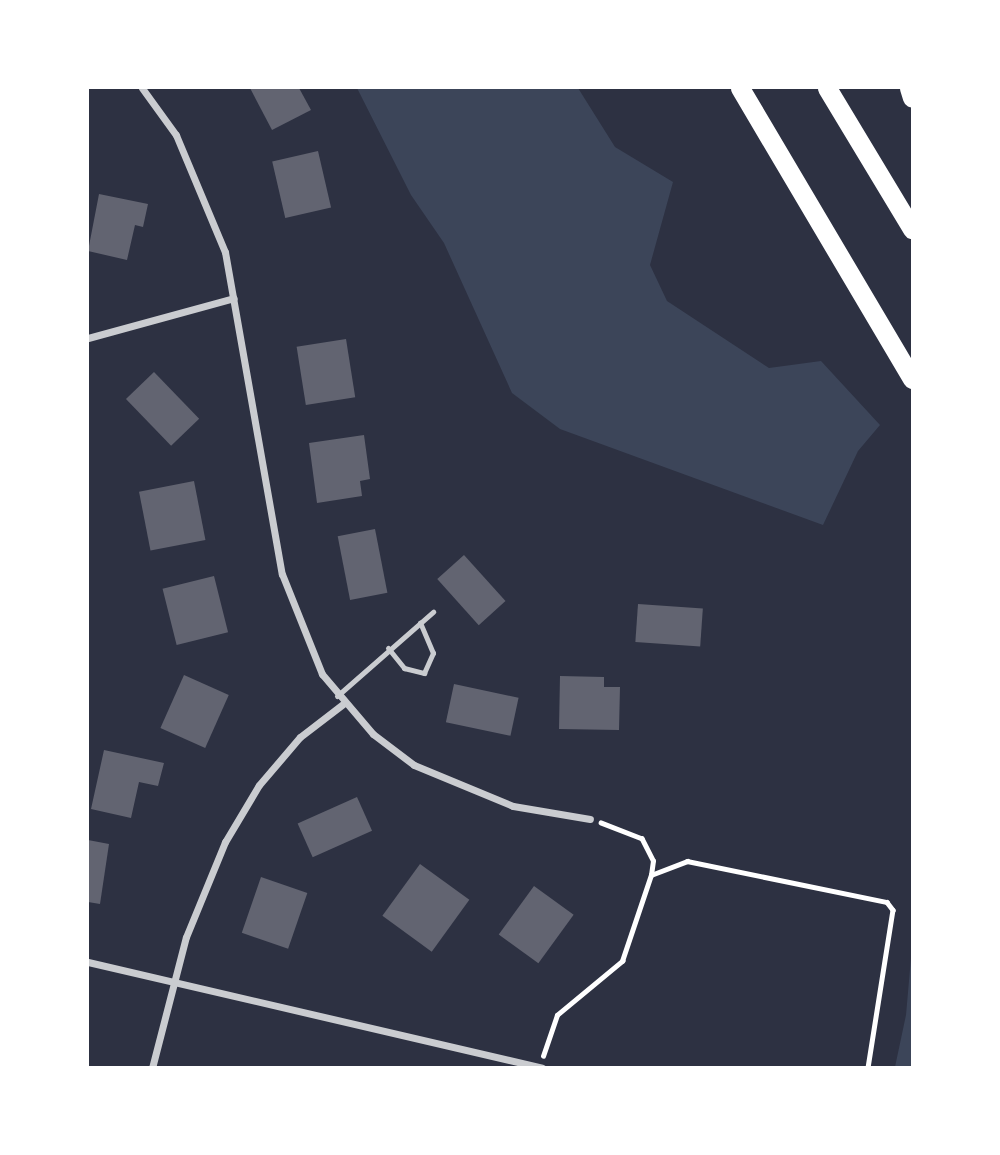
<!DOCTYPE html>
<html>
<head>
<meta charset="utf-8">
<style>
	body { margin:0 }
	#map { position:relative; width:1000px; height:1155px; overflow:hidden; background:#2d3142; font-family:Helvetica,sans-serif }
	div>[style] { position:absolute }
	.green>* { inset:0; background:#3c4559 }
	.building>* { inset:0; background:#626471; transform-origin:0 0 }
	.path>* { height:4.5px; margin:-2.25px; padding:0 2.25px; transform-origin:2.25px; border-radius:2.25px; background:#fff }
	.service>* { height:5px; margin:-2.5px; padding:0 2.5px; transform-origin:2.5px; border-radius:2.5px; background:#caccd0 }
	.minor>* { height:7px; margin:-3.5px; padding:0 3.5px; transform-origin:3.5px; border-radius:3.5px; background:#caccd0 }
	.motorway>* { height:19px; margin:-9.5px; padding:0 9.5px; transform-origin:9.5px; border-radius:9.5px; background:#fff }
	span { translate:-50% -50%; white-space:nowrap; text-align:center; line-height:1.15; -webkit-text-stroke:5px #fff; paint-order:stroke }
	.frame { position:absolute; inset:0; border:89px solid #fff; pointer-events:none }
</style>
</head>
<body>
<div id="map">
	<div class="green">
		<i style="clip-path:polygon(357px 88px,578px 88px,615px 147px,673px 182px,650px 265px,667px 301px,769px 368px,821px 361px,880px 425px,858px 451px,823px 525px,560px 429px,512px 393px,444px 243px,411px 195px)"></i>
		<i style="clip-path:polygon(912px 946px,912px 1067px,895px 1067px,906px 1015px)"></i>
	</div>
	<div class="building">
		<i style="clip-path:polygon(250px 88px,299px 88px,311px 110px,272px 130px)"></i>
		<i style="left:318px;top:151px;width:58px;height:47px;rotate:77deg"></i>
		<i style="clip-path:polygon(99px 194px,148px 204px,143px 227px,135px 225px,127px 260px,88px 251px)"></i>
		<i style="left:346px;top:339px;width:59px;height:50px;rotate:81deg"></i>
		<i style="left:154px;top:372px;width:65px;height:39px;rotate:46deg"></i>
		<i style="clip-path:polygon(364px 435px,370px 479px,360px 481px,362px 496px,317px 503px,309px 443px)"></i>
		<i style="left:194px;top:481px;width:60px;height:56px;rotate:79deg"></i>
		<i style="left:375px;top:529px;width:65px;height:38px;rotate:79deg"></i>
		<i style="left:464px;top:555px;width:62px;height:36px;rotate:48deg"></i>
		<i style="left:214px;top:576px;width:58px;height:53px;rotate:76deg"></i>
		<i style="left:638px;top:604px;width:65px;height:38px;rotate:4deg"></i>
		<i style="left:184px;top:675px;width:49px;height:58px;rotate:24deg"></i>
		<i style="clip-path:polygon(560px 676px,604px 677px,604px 687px,620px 687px,619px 730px,559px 729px)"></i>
		<i style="left:454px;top:684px;width:66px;height:39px;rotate:12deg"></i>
		<i style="clip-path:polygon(104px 750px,164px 763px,158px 786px,139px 782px,131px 818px,91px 809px)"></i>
		<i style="left:357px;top:797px;width:37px;height:65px;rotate:66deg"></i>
		<i style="clip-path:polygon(88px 840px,109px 844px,100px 904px,88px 902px)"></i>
		<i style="left:420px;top:864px;width:61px;height:64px;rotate:36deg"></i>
		<i style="left:261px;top:877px;width:49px;height:59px;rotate:19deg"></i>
		<i style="left:534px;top:886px;width:49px;height:60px;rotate:36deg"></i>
	</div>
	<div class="path">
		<i style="left:651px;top:875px;width:39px;rotate:-21deg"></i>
		<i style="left:687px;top:861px;width:204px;rotate:11.6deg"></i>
		<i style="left:887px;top:902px;width:10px;rotate:53deg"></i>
		<i style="left:893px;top:910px;width:160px;rotate:99deg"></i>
		<i style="left:543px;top:1056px;width:43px;rotate:-71.1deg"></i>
		<i style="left:557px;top:1015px;width:85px;rotate:-39.7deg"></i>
		<i style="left:622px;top:961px;width:91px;rotate:-71.4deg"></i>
		<i style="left:651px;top:875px;width:14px;rotate:-82deg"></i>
		<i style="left:653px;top:861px;width:25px;rotate:-117deg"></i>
		<i style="left:642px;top:839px;width:44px;rotate:-158.7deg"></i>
	</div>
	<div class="service">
		<i style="left:388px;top:648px;width:26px;rotate:51deg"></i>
		<i style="left:404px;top:668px;width:21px;rotate:14deg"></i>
		<i style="left:424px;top:673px;width:22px;rotate:-66deg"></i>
		<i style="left:433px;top:653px;width:33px;rotate:-113deg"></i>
		<i style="left:337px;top:696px;width:128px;rotate:-41.2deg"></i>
	</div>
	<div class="minor">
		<i style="left:142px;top:88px;width:58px;rotate:54.1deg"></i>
		<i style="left:176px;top:135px;width:127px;rotate:67.3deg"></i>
		<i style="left:225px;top:252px;width:327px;rotate:80deg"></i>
		<i style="left:282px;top:574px;width:108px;rotate:68.2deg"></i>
		<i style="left:322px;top:674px;width:79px;rotate:49.6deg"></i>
		<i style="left:373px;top:734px;width:51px;rotate:37.1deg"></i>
		<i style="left:414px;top:765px;width:107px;rotate:22.5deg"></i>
		<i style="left:513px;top:806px;width:78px;rotate:9.6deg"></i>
		<i style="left:88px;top:338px;width:151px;rotate:-15.3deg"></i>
		<i style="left:88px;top:962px;width:466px;rotate:13.1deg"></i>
		<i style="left:152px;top:1068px;width:135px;rotate:-75.5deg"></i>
		<i style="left:186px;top:937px;width:103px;rotate:-67.7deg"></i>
		<i style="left:225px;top:842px;width:66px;rotate:-59.2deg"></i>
		<i style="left:259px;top:785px;width:63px;rotate:-49.5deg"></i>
		<i style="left:300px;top:737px;width:54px;rotate:-37.5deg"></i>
	</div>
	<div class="motorway">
		<i style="left:740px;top:88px;width:338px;rotate:59.4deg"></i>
		<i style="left:827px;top:88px;width:165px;rotate:58.9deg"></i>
		<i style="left:909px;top:88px;width:10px;rotate:73deg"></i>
	</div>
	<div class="frame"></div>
</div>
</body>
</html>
